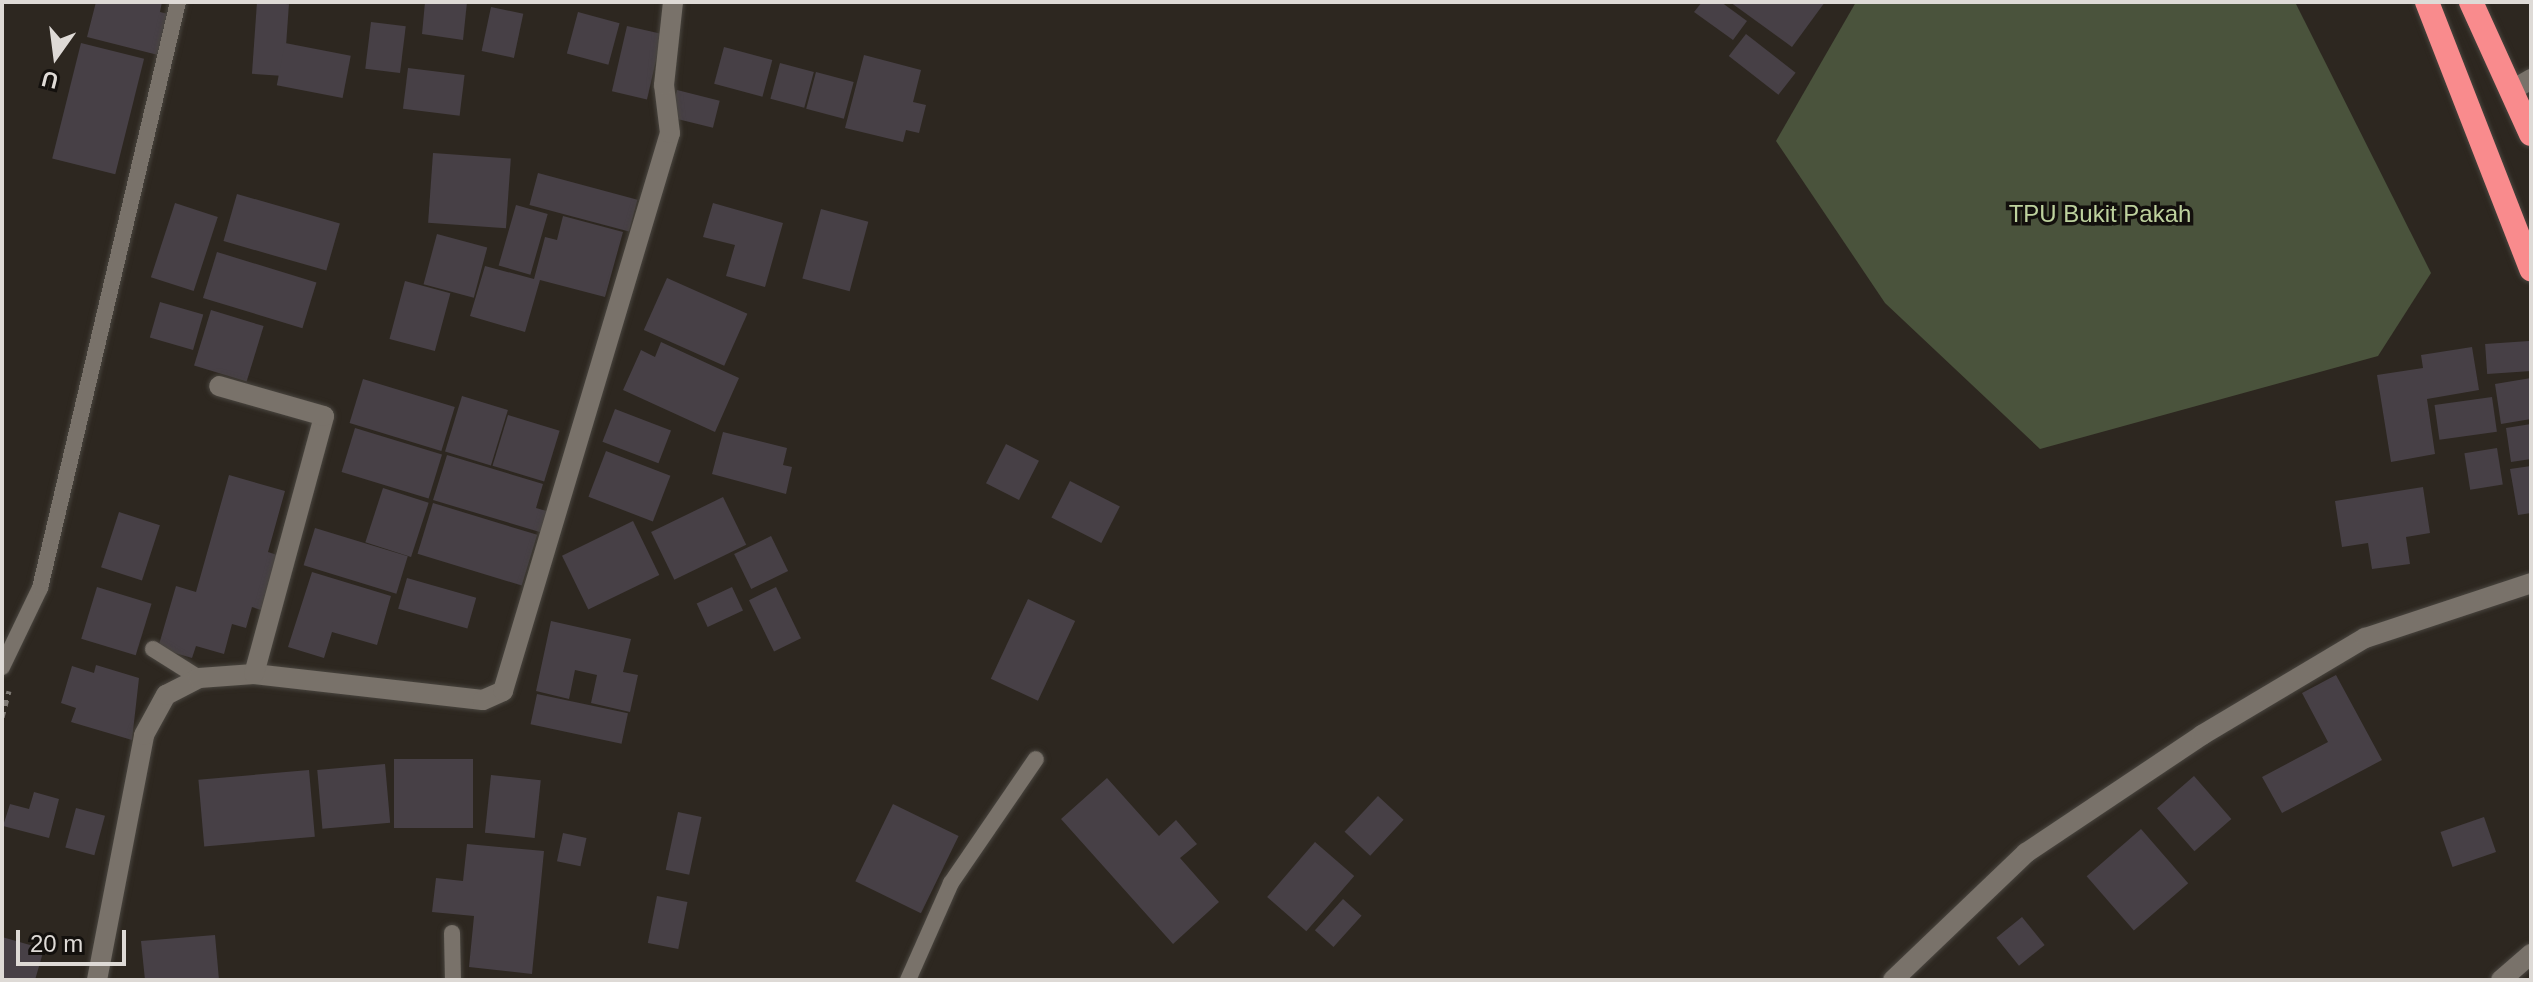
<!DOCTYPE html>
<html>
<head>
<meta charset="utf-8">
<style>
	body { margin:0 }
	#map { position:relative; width:2533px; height:982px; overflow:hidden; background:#2d2720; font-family:Helvetica,sans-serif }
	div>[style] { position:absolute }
	.green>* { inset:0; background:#4a533c }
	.building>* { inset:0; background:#474046; transform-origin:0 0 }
	.path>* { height:5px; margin-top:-2.5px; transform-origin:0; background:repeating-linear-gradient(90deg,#7d7872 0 6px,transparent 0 12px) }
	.roads { filter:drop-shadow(0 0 2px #49453f) drop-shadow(0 0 2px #49453f) }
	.lane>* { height:16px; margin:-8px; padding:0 8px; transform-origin:8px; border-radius:8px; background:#79726a }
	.street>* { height:20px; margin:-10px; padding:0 10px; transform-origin:10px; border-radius:10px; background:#79726a }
	.highway>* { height:24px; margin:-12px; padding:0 12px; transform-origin:12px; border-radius:12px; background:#f98b8d }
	span { translate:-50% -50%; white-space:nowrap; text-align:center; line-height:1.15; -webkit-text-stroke:7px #13100d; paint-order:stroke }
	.park-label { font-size:24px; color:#bed29e }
	.frame { position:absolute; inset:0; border:4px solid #dedad6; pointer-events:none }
	.north { position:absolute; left:16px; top:16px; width:80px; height:80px; -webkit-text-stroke:6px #13100d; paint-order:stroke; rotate:194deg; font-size:22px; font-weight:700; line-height:32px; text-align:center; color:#dedad6 }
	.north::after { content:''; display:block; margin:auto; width:28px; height:36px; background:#dedad6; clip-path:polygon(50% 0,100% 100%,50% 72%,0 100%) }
	.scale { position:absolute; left:16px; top:930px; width:110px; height:36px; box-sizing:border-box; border:4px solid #dedad6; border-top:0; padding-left:10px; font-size:24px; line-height:28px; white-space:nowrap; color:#dedad6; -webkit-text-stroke:6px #13100d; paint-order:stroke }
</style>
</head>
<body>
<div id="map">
	<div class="green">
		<i style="clip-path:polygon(1856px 2px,2295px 2px,2431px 273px,2378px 356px,2040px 449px,1885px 303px,1776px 141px)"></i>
	</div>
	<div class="building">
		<i style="clip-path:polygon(96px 2px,162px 2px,160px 12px,168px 14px,158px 55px,87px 37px)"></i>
		<i style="left:257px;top:2px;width:32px;height:72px;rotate:4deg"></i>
		<i style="clip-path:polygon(425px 2px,467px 2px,463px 40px,422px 34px)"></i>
		<i style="clip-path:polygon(1702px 2px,1721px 2px,1747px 21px,1733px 40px,1694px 12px)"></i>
		<i style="clip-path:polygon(1730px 2px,1825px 2px,1792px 47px)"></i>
		<i style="left:491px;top:7px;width:33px;height:45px;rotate:12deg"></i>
		<i style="left:578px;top:12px;width:43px;height:43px;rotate:15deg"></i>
		<i style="left:371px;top:22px;width:35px;height:47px;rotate:7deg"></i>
		<i style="left:627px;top:26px;width:36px;height:67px;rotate:13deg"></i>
		<i style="left:1746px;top:34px;width:63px;height:28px;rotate:38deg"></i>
		<i style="left:81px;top:43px;width:65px;height:119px;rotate:14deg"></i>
		<i style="left:285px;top:43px;width:67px;height:43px;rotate:11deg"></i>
		<i style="left:724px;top:47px;width:50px;height:38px;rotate:15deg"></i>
		<i style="clip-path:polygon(864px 55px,921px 70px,913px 102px,926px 105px,919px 133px,906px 130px,903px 142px,845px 128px)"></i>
		<i style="left:780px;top:63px;width:35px;height:37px;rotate:15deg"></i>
		<i style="left:408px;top:68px;width:57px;height:41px;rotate:7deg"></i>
		<i style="left:816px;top:72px;width:39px;height:38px;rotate:15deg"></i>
		<i style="left:677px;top:90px;width:44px;height:28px;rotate:14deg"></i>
		<i style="left:433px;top:153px;width:78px;height:70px;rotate:4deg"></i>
		<i style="left:538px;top:173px;width:103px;height:33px;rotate:15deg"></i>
		<i style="left:237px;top:194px;width:107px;height:49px;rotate:16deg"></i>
		<i style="left:175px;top:203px;width:45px;height:78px;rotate:18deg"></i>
		<i style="clip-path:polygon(713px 203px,783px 223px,765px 287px,726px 276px,735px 245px,703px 237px)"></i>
		<i style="left:516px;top:205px;width:33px;height:63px;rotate:16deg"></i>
		<i style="left:821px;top:209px;width:49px;height:72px;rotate:15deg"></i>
		<i style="clip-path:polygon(563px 216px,623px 232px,605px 297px,540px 280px,525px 332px,470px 316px,485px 266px,534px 279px,545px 237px,557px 240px)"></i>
		<i style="left:437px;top:234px;width:52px;height:52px;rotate:15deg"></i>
		<i style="left:217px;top:252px;width:104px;height:48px;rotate:17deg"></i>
		<i style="left:667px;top:278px;width:88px;height:57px;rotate:24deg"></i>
		<i style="left:405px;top:281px;width:47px;height:60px;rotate:15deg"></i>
		<i style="left:160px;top:302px;width:45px;height:37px;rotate:16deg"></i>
		<i style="left:211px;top:310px;width:55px;height:58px;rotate:17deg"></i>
		<i style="left:2529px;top:341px;width:30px;height:44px;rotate:86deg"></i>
		<i style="clip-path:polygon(661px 342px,739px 378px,715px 432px,623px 390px,641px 350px,655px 357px)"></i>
		<i style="clip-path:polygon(2472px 347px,2479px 390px,2427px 399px,2435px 454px,2391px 462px,2377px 375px,2423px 368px,2421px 355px)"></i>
		<i style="clip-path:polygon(2531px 378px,2531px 419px,2501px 424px,2495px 384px)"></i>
		<i style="left:363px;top:379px;width:96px;height:46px;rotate:17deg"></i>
		<i style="left:462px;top:396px;width:48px;height:58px;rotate:17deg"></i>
		<i style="left:2492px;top:397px;width:35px;height:58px;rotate:82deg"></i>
		<i style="left:615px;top:409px;width:60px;height:35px;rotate:21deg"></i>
		<i style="left:508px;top:415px;width:54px;height:53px;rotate:17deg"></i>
		<i style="clip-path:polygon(2531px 424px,2531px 459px,2511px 462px,2506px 428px)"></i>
		<i style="left:355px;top:428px;width:91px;height:46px;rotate:17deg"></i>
		<i style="clip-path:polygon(723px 432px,787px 448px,783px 465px,792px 467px,786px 494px,712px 474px)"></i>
		<i style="left:1006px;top:444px;width:37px;height:44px;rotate:27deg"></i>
		<i style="left:2497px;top:448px;width:37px;height:33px;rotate:81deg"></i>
		<i style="left:606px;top:451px;width:69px;height:49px;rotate:21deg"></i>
		<i style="clip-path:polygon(447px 455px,543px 484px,536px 508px,550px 512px,543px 533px,433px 500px)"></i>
		<i style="clip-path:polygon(2531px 466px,2531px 513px,2518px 515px,2510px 469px)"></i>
		<i style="clip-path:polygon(229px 475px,285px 491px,268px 552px,280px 556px,264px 611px,252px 607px,246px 628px,232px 624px,224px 654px,196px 646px,192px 658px,158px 648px,176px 586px,196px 592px)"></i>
		<i style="left:1070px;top:481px;width:56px;height:41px;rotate:27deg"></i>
		<i style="clip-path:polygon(2423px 487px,2430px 533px,2406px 537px,2410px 564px,2372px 569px,2368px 543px,2342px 547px,2335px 501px)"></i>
		<i style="left:383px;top:488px;width:48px;height:57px;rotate:18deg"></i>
		<i style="left:723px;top:497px;width:53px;height:80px;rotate:64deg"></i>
		<i style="left:433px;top:503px;width:109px;height:53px;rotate:17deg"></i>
		<i style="left:119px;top:512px;width:43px;height:58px;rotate:18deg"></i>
		<i style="left:633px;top:521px;width:60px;height:79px;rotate:64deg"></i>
		<i style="left:315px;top:528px;width:97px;height:39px;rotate:17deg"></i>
		<i style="left:771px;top:536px;width:39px;height:41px;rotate:64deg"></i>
		<i style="clip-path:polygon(312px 572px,391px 596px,377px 645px,332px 632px,324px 658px,288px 647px)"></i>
		<i style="left:407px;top:578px;width:72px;height:32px;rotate:16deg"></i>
		<i style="left:97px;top:587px;width:57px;height:54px;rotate:17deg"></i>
		<i style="left:732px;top:587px;width:26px;height:39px;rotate:65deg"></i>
		<i style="left:776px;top:587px;width:57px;height:30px;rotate:64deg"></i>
		<i style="left:1028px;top:599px;width:52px;height:88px;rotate:25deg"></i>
		<i style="clip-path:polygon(551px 621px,631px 639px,623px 672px,638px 675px,630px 712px,591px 703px,597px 675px,575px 670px,569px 699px,536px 691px)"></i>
		<i style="clip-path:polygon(96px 665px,139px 678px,132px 740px,71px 722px,76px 708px,61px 703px,72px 666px,94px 673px)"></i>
		<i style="clip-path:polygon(2336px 675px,2382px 760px,2282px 813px,2262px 777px,2328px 742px,2302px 693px)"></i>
		<i style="left:537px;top:694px;width:93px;height:31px;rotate:12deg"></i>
		<i style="left:394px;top:759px;width:79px;height:69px"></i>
		<i style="left:385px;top:764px;width:59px;height:68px;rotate:85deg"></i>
		<i style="left:309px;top:770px;width:67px;height:111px;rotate:85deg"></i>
		<i style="left:491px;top:775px;width:50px;height:58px;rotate:6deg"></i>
		<i style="left:2194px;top:776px;width:57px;height:49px;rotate:49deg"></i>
		<i style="clip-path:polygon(1107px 778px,1159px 836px,1176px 820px,1197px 844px,1180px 858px,1219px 902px,1173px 944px,1061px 819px)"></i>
		<i style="clip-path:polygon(34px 792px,59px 799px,49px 838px,3px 826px,10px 804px,29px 809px)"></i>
		<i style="left:1378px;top:796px;width:35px;height:49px;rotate:43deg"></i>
		<i style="left:893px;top:804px;width:73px;height:86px;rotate:26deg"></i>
		<i style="left:76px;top:808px;width:30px;height:41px;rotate:15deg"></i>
		<i style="left:678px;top:812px;width:24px;height:59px;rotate:12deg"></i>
		<i style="left:2484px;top:817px;width:37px;height:46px;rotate:71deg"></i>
		<i style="left:2141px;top:829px;width:72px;height:72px;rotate:49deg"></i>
		<i style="left:563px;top:833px;width:24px;height:29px;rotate:12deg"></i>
		<i style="left:1315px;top:842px;width:52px;height:73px;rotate:41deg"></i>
		<i style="clip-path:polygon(467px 844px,544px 851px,532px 974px,469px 967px,474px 916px,432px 912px,436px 878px,463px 881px)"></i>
		<i style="left:657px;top:896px;width:31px;height:48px;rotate:11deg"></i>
		<i style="left:1343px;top:899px;width:25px;height:42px;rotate:42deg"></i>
		<i style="left:2022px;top:917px;width:36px;height:33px;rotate:51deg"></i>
		<i style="clip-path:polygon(215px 935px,219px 980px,145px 980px,141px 941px)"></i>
		<i style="clip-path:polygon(2px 937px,44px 949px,35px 980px,2px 980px)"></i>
	</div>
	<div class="path">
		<i style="left:2px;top:717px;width:27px;rotate:-75deg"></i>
	</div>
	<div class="roads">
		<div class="lane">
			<i style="left:153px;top:649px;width:54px;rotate:32.2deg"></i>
			<i style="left:2px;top:667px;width:88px;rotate:-64.3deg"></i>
			<i style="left:40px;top:588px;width:602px;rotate:-76.75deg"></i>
			<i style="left:452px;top:933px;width:47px;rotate:88.8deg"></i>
			<i style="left:908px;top:980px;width:106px;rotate:-66.1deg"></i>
			<i style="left:951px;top:883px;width:150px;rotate:-55.6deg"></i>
		</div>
		<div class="street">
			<i style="left:2514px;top:89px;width:20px;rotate:-30deg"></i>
			<i style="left:254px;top:674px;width:230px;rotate:6.5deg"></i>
			<i style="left:483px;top:700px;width:22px;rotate:-24deg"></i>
			<i style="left:503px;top:691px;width:582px;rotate:-73.34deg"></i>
			<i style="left:670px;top:133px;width:48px;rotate:-97.1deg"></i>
			<i style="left:664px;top:85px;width:83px;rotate:-83.8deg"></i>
			<i style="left:97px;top:980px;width:249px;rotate:-79.1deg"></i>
			<i style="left:144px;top:735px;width:46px;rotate:-61.2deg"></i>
			<i style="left:166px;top:695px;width:37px;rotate:-27deg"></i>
			<i style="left:199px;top:678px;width:55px;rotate:-4.2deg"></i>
			<i style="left:254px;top:674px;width:267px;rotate:-74.8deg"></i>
			<i style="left:324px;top:416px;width:109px;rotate:-164.1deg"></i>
			<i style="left:1893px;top:980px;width:184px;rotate:-43.7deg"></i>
			<i style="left:2026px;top:853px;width:212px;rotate:-33.8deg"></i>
			<i style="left:2202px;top:735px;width:190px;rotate:-30.8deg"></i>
			<i style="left:2365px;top:638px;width:175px;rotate:-18.3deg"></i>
			<i style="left:2501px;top:980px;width:40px;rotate:-41deg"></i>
		</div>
		<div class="highway">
			<i style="left:2427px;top:2px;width:287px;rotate:68.7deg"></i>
			<i style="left:2471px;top:2px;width:145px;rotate:65.6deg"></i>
		</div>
	</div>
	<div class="park-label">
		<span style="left:2100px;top:214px">TPU Bukit Pakah</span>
	</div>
	<div class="frame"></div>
	<div class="north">U</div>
	<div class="scale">20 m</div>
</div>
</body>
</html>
